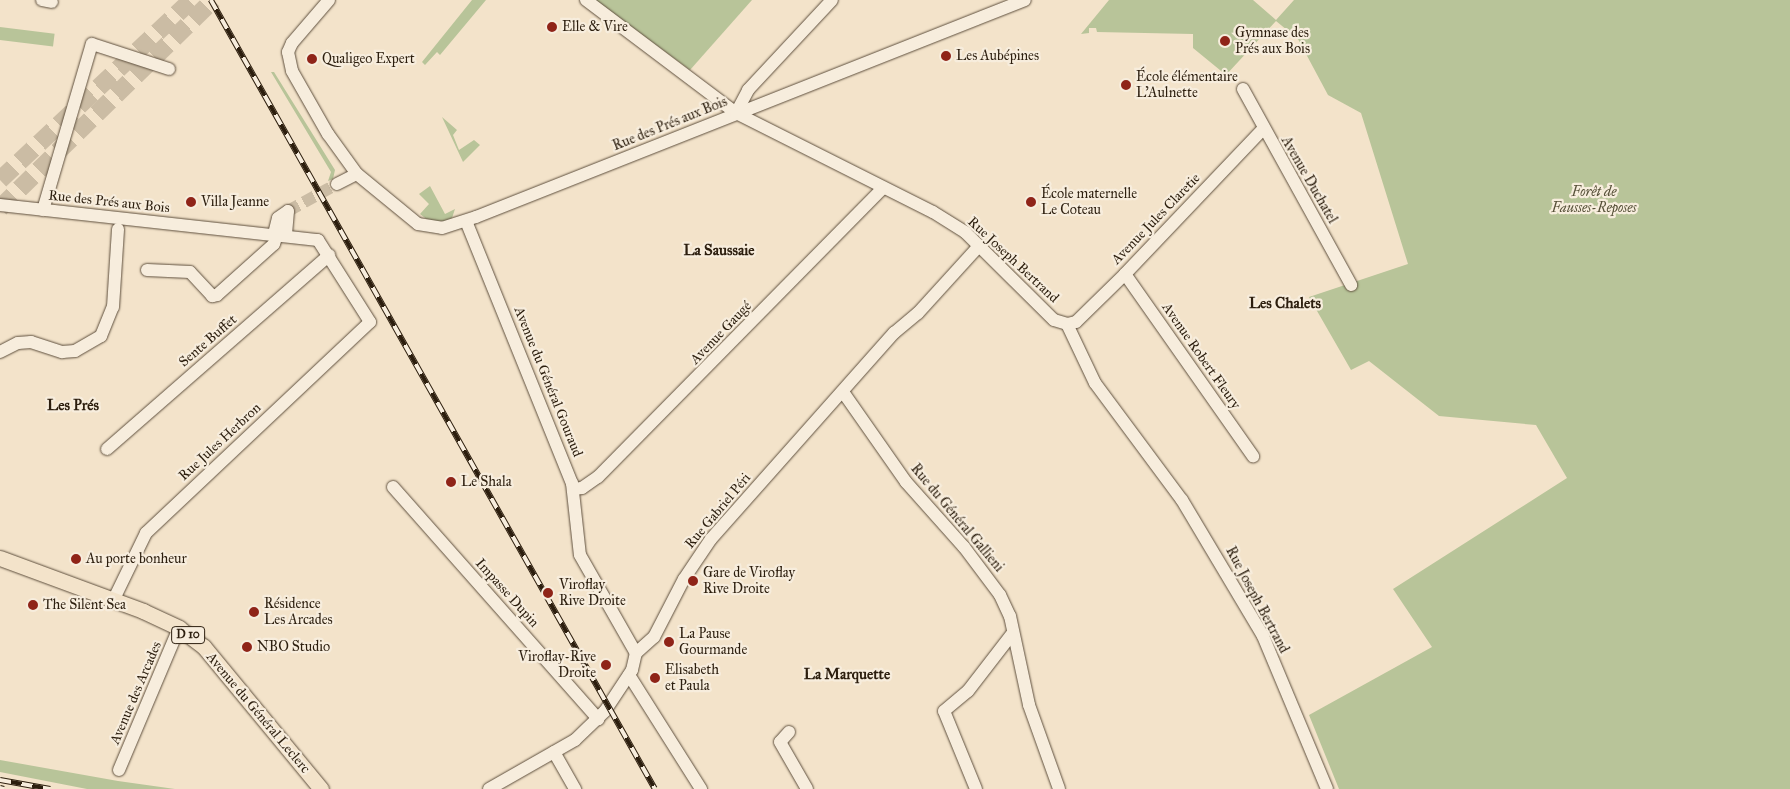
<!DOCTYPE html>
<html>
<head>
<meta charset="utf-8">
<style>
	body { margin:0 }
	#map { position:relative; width:1790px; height:789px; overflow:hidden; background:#f3e3ca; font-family:"IM FELL Great Primer",serif }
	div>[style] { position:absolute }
	.green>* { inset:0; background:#b8c499; transform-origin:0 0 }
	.minor-tunnel>* { height:12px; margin-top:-6px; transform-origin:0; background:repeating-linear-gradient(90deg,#cbbca4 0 12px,transparent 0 18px) }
	.highway-tunnel>* { height:18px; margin-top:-9px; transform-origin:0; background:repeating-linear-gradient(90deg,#cbbca4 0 18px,transparent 0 27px) }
	.roads { filter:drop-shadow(0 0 1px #5e4f3d) drop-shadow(0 0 1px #5e4f3d) }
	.minor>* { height:12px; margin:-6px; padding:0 6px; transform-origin:6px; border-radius:6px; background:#f7eddd }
	.major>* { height:15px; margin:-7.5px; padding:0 7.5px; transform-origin:7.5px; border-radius:7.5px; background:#f3e3ca }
	.rail>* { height:5.5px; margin-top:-2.75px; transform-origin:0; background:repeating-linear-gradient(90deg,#f7eddd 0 11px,#2c1e0e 0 22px); box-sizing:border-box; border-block:1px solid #2c1e0e }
	.dots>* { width:14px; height:14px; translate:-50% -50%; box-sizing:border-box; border:2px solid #f7eddd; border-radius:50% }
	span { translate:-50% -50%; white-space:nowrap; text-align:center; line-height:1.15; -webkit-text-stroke:4.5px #f7eddd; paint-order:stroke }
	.shield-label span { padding:1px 4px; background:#f7eddd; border:1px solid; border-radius:4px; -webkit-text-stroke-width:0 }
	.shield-label { font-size:12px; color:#2c1e0e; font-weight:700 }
	.poi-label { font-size:14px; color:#2c1e0e }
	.left { translate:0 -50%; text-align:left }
	.right { translate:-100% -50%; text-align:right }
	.street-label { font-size:14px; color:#2c1e0e }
	.park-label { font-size:14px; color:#565038; font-style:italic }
	.neighbourhood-label { font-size:15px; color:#2c1e0e; font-weight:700 }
</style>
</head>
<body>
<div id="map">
	<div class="green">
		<i style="clip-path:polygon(472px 0,486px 0,440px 55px,437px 52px,425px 65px,422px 62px)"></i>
		<i style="clip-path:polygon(595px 0,752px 0,690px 70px)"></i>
		<i style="clip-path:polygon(1109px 0,1253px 0,1276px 20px,1294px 0,1790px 0,1790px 789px,1339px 789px,1309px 715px,1432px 647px,1393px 589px,1567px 478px,1536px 425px,1439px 416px,1369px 361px,1351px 370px,1309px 297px,1408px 264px,1361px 113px,1328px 95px,1298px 39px,1276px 21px,1226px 75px,1193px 48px,1193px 34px,1097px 32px,1096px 28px,1089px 28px,1089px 33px,1081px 34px)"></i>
		<i style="left:0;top:27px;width:55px;height:13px;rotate:7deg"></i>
		<i style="clip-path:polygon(271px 72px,274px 72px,335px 170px,333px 179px,328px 181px,331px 172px)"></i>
		<i style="clip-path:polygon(442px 117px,457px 130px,453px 135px,459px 150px,474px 140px,480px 145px,463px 162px)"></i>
		<i style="clip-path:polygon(430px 186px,445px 214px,455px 209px,451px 221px,429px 221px,420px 214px,429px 204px,419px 194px)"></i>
		<i style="clip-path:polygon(0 760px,118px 781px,175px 789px,87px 789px,0 772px)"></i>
	</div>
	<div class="minor-tunnel">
		<i style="left:288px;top:211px;width:56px;rotate:-28.9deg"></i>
	</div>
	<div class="highway-tunnel">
		<i style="left:0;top:180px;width:263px;rotate:-43.2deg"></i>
		<i style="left:0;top:208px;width:298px;rotate:-44.3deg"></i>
	</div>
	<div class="roads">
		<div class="minor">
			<i style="left:42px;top:0;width:10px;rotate:11deg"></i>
			<i style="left:329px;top:0;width:57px;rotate:130.7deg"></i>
			<i style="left:292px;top:43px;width:10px;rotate:114deg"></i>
			<i style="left:288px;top:52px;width:19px;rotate:78deg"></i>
			<i style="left:292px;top:71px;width:73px;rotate:60.3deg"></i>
			<i style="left:328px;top:134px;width:49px;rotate:54.1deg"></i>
			<i style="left:357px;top:174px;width:79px;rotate:39.3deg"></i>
			<i style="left:418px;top:224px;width:24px;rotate:9deg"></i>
			<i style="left:442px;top:228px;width:36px;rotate:-18deg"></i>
			<i style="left:476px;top:217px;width:590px;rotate:-21.57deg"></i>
			<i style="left:586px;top:0;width:188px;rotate:37deg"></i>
			<i style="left:736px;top:113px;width:220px;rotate:26.7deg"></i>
			<i style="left:933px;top:212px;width:38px;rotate:32deg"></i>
			<i style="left:965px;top:232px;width:125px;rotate:44.7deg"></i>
			<i style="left:1054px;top:320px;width:14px;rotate:17deg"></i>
			<i style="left:1067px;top:324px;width:9px;rotate:-13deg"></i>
			<i style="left:1076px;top:322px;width:69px;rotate:-44.4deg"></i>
			<i style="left:1125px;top:274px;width:200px;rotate:-46.4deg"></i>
			<i style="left:1243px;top:89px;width:224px;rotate:61.1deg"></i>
			<i style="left:736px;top:113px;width:26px;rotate:-62deg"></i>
			<i style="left:748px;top:90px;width:123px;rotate:-47deg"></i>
			<i style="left:337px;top:184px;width:22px;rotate:-27deg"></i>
			<i style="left:0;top:205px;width:320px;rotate:6.3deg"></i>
			<i style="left:318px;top:240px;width:97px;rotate:57.6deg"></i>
			<i style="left:370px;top:322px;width:308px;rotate:136.7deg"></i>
			<i style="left:146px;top:533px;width:76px;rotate:115.9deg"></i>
			<i style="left:43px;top:210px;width:173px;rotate:-73.6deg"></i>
			<i style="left:92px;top:44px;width:81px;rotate:18deg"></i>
			<i style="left:466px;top:221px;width:283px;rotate:68deg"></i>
			<i style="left:572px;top:483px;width:72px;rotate:83.7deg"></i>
			<i style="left:580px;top:555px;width:113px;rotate:60.3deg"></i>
			<i style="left:274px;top:234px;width:16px;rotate:-76deg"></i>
			<i style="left:278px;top:218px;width:12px;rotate:-35deg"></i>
			<i style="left:288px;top:211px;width:24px;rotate:95deg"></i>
			<i style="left:147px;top:270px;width:43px;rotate:2.7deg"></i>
			<i style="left:190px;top:272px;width:33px;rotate:47deg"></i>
			<i style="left:212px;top:296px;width:5px;rotate:-11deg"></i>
			<i style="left:217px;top:295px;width:76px;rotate:-41.8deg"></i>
			<i style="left:274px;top:244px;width:9px;rotate:-72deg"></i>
			<i style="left:1125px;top:274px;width:223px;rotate:54.9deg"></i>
			<i style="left:1067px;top:324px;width:65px;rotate:64.6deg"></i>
			<i style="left:1095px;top:383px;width:146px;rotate:53.4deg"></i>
			<i style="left:1182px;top:500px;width:158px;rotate:59.2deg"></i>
			<i style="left:1263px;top:636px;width:166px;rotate:67.3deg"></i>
			<i style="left:0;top:352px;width:20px;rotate:-27deg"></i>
			<i style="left:18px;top:343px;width:13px;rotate:-4deg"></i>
			<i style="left:31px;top:342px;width:33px;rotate:18deg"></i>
			<i style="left:62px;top:352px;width:13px;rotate:-4deg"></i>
			<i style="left:75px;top:351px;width:30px;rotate:-30deg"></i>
			<i style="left:101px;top:336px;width:31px;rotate:-68deg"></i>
			<i style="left:113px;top:307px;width:78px;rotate:-86.3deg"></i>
			<i style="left:843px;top:392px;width:110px;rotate:55deg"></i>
			<i style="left:906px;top:482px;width:87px;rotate:48.3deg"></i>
			<i style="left:964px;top:547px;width:60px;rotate:53.1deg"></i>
			<i style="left:1000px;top:595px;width:23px;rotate:65deg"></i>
			<i style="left:1010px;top:616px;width:91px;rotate:77.9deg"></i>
			<i style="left:1029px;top:705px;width:89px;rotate:70.3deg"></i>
			<i style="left:107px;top:449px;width:295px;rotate:-41.1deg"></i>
			<i style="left:393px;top:487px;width:310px;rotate:48.5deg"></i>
			<i style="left:573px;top:489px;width:9px;rotate:-6deg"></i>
			<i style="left:582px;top:488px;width:19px;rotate:-35deg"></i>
			<i style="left:598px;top:477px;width:406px;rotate:-45.4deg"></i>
			<i style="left:629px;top:675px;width:135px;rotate:57.7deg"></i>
			<i style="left:789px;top:732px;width:13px;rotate:132deg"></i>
			<i style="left:780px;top:742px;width:54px;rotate:60.1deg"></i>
			<i style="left:554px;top:752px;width:43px;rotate:60.4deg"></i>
			<i style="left:119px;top:770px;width:154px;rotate:-67.1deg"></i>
			<i style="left:489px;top:789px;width:99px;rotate:-29.7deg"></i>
			<i style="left:575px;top:740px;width:42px;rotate:-44deg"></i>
			<i style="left:605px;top:711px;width:49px;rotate:-56.6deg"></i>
			<i style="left:632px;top:670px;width:17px;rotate:-77deg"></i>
			<i style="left:636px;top:653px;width:24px;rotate:-42deg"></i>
			<i style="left:654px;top:637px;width:65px;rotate:-62.7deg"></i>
			<i style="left:684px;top:579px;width:48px;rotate:-56deg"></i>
			<i style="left:711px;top:539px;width:276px;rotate:-48.4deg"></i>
			<i style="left:894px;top:333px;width:31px;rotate:-40deg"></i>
			<i style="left:918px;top:313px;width:91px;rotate:-47.7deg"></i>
			<i style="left:976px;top:789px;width:84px;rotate:-112.3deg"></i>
			<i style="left:944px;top:711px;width:31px;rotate:-40deg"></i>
			<i style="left:968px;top:691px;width:72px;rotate:-52.3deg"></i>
		</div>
		<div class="major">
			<i style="left:0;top:558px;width:153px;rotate:20.3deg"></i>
			<i style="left:143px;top:611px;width:40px;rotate:25deg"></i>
			<i style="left:179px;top:628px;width:31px;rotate:37deg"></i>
			<i style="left:204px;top:647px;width:184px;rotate:50.5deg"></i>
		</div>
	</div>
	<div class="rail">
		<i style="left:211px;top:0;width:905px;rotate:60.63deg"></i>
		<i style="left:0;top:780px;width:51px;rotate:10.2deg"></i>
		<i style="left:0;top:788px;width:4px;rotate:14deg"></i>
	</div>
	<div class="dots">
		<i style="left:552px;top:27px;background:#8f2418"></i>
		<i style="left:1225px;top:41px;background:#8f2418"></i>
		<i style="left:946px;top:56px;background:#8f2418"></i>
		<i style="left:312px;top:59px;background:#8f2418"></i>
		<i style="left:1126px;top:85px;background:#8f2418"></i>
		<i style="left:191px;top:202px;background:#8f2418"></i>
		<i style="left:1031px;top:202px;background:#8f2418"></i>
		<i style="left:451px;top:482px;background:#8f2418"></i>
		<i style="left:76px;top:559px;background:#8f2418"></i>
		<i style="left:693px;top:581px;background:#8f2418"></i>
		<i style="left:548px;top:593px;background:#8f2418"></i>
		<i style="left:33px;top:605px;background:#8f2418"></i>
		<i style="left:254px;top:612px;background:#8f2418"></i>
		<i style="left:669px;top:642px;background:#8f2418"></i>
		<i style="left:247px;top:647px;background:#8f2418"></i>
		<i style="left:606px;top:665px;background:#8f2418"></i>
		<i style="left:655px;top:678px;background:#8f2418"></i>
	</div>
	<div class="shield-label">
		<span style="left:188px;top:635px">D 10</span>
	</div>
	<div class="poi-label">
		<span class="left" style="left:562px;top:27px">Elle &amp; Vire</span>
		<span class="left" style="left:1235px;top:41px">Gymnase des<br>Prés aux Bois</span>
		<span class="left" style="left:956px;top:56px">Les Aubépines</span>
		<span class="left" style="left:322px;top:59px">Qualigeo Expert</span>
		<span class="left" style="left:1136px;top:85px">École élémentaire<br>L'Aulnette</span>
		<span class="left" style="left:1041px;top:202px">École maternelle<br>Le Coteau</span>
		<span class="left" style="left:201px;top:202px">Villa Jeanne</span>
		<span class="left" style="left:461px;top:482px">Le Shala</span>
		<span class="left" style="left:86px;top:559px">Au porte bonheur</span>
		<span class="left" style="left:703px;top:581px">Gare de Viroflay<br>Rive Droite</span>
		<span class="left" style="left:559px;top:593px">Viroflay<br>Rive Droite</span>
		<span class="left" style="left:264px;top:612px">Résidence<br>Les Arcades</span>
		<span class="left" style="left:43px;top:605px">The Silent Sea</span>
		<span class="left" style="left:679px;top:642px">La Pause<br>Gourmande</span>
		<span class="left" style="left:257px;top:647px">NBO Studio</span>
		<span class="right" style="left:596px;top:665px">Viroflay-Rive<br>Droite</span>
		<span class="left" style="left:665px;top:678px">Elisabeth<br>et Paula</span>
	</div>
	<div class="street-label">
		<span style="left:670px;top:124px;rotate:-22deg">Rue des Prés aux Bois</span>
		<span style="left:1309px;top:180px;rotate:60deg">Avenue Duchatel</span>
		<span style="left:109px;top:202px;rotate:6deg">Rue des Prés aux Bois</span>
		<span style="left:1156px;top:219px;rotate:-46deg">Avenue Jules Claretie</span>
		<span style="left:1013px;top:260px;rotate:43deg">Rue Joseph Bertrand</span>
		<span style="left:721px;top:333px;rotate:-46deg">Avenue Gaugé</span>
		<span style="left:208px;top:341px;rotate:-41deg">Sente Buffet</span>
		<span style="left:1201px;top:356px;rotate:55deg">Avenue Robert Fleury</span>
		<span style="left:548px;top:382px;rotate:68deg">Avenue du Général Gouraud</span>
		<span style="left:220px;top:442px;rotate:-43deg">Rue Jules Herbron</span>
		<span style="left:718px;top:511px;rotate:-50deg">Rue Gabriel Péri</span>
		<span style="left:957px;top:518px;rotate:50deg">Rue du Général Gallieni</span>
		<span style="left:507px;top:593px;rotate:48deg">Impasse Dupin</span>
		<span style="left:1257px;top:600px;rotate:62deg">Rue Joseph Bertrand</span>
		<span style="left:136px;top:693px;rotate:-67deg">Avenue des Arcades</span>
		<span style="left:258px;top:713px;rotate:50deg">Avenue du Général Leclerc</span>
	</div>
	<div class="park-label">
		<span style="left:1594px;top:200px">Forêt de<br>Fausses-Reposes</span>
	</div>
	<div class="neighbourhood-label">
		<span style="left:719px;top:251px">La Saussaie</span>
		<span style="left:1285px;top:304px">Les Chalets</span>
		<span style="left:73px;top:406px">Les Prés</span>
		<span style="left:847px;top:675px">La Marquette</span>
	</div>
</div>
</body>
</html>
